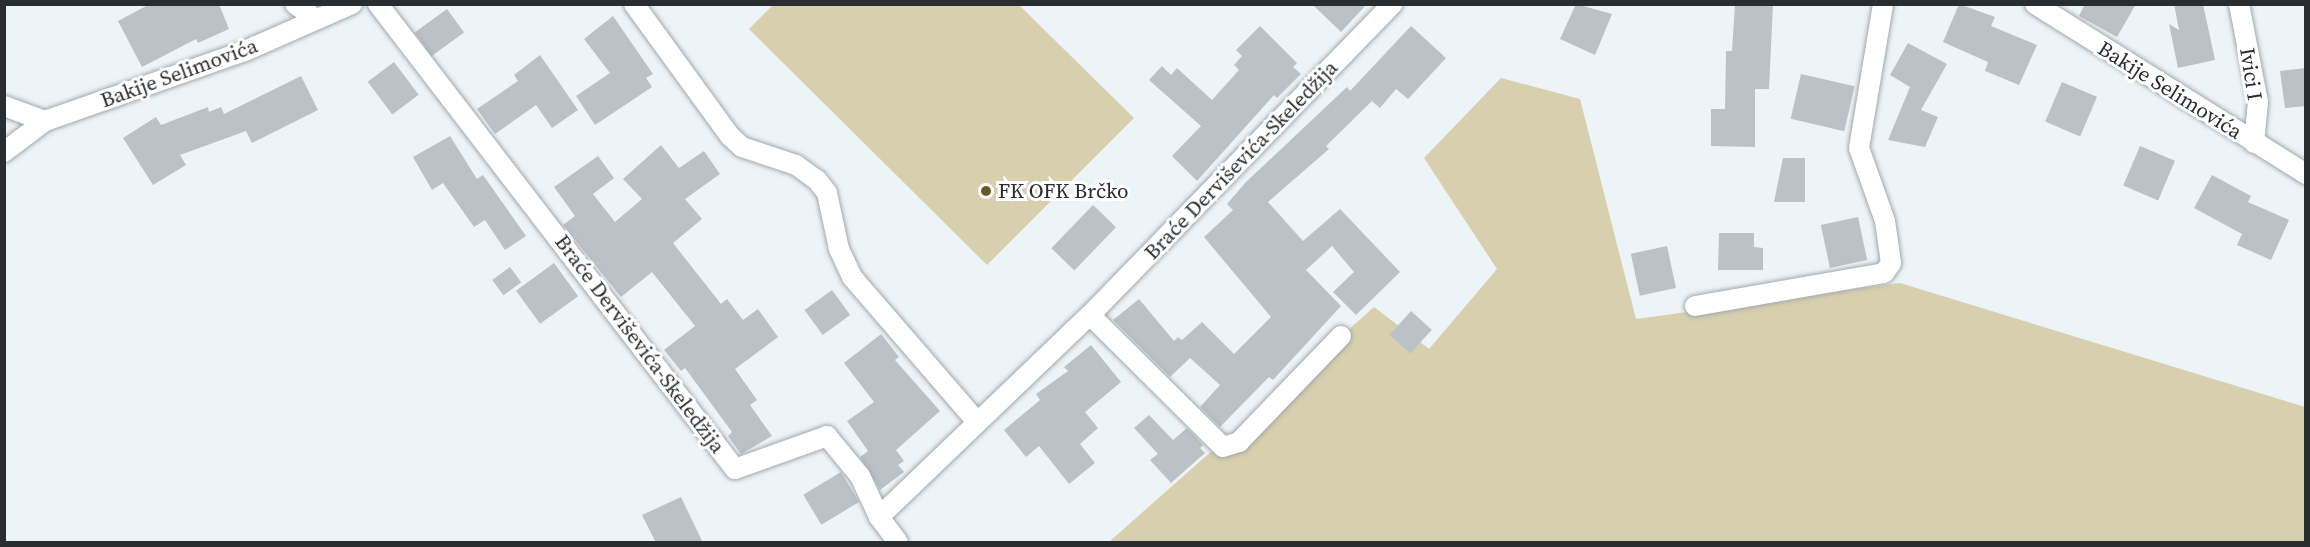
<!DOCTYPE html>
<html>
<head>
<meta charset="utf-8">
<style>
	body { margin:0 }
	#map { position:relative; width:2310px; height:547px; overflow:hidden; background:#edf4f8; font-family:"Source Serif 4",serif }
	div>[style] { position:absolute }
	.green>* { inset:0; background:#d7cfae }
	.building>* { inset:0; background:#bbc1c6; transform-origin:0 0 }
	.roads { filter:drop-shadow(0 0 2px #a2a8ac) drop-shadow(0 0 2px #a2a8ac) }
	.street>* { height:20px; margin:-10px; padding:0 10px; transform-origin:10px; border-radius:10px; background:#fff }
	.dots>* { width:16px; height:16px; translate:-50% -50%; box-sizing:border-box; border:3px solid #fff; border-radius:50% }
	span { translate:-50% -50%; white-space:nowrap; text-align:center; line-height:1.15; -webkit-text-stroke:6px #fff; paint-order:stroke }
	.street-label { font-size:21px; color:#2a2d2f }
	.poi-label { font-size:21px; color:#2a2d2f }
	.left { translate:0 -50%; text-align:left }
	.frame { position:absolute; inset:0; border:6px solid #2a2d2f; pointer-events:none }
</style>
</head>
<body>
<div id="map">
	<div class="green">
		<i style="clip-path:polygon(773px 5px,1019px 5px,1134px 118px,987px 265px,749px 29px)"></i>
		<i style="clip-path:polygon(1501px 78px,1580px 99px,1636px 319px,1900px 283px,2305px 407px,2305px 542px,1109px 542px,1374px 307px,1429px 349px,1497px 269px,1424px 158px)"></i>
	</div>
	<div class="building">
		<i style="clip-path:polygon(150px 4px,219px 4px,229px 29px,198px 43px,196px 39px,142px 67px,118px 21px)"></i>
		<i style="clip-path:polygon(1312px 4px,1367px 4px,1341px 32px)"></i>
		<i style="clip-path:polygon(1576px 4px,1612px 14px,1595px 55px,1560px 39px)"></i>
		<i style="clip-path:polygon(1735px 4px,1773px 4px,1769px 89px,1755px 89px,1755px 147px,1711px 146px,1711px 109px,1725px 109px,1726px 51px,1732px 51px)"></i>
		<i style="clip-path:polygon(1959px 4px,1995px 17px,1991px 26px,2037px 45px,2019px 85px,1985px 71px,1988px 62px,1943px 42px)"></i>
		<i style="clip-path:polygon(2085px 4px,2136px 4px,2117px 37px,2079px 16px)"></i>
		<i style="clip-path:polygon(2174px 4px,2203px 4px,2215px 60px,2178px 68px,2169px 24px,2179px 30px)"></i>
		<i style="left:447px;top:9px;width:29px;height:40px;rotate:54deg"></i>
		<i style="clip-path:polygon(613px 16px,653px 74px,646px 78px,652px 87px,595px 125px,576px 96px,610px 73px,584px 39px)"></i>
		<i style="clip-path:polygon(1260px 26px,1297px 63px,1293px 67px,1301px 74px,1277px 98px,1274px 95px,1197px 181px,1172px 156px,1201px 126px,1149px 80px,1162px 66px,1171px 75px,1177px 68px,1212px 100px,1239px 70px,1234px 65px,1242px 56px,1236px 50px)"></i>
		<i style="clip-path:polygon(1411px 26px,1446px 58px,1408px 99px,1396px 89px,1380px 108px,1372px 101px,1326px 146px,1329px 149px,1268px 202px,1303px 241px,1340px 209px,1400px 272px,1356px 315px,1333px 292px,1354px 272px,1332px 246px,1306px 270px,1341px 306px,1273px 380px,1269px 377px,1220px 427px,1200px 407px,1220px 385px,1190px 358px,1170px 377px,1113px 320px,1139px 299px,1174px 341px,1178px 337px,1182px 340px,1202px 322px,1234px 354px,1271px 317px,1204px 237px,1233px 210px,1227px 204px,1246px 182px,1347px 87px,1350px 91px)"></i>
		<i style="clip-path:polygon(1908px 43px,1947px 64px,1921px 110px,1938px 117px,1925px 147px,1888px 140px,1910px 87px,1890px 75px)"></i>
		<i style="clip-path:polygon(540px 55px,578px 110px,552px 128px,536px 105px,495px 134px,477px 109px,518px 81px,514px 75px)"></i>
		<i style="left:394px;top:62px;width:41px;height:33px;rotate:53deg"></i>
		<i style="clip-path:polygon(2306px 68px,2306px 106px,2285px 108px,2280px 71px)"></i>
		<i style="left:1801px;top:74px;width:55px;height:46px;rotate:13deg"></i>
		<i style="clip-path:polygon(301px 76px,318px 110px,252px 143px,246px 131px,180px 155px,186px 165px,153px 185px,123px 138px,156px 117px,161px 125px,208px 107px,209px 112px,221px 107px,224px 114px)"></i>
		<i style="left:2062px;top:82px;width:38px;height:43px;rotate:23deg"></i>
		<i style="clip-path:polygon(450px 136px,477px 179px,483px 175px,526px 236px,505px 250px,485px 220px,474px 227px,443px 183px,432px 190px,413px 157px)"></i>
		<i style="clip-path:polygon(661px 145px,679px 168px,704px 151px,720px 174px,685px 199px,702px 219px,673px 243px,721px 304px,727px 299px,743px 320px,758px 309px,778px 337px,735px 369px,757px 400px,750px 405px,772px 436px,741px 454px,728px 436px,732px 432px,685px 368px,681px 371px,664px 350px,695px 326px,652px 272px,621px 297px,563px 225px,575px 216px,554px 187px,598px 156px,614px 178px,593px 194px,615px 222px,642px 199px,623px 179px)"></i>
		<i style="left:2140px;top:146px;width:38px;height:43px;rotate:23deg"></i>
		<i style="clip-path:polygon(1783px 158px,1805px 158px,1805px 202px,1774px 202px)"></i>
		<i style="clip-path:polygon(2212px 175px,2251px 196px,2248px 202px,2289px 220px,2271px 260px,2237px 245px,2242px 234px,2194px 208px)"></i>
		<i style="left:1093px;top:205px;width:32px;height:60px;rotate:44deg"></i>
		<i style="left:1858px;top:217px;width:44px;height:38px;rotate:78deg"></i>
		<i style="clip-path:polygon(1719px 233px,1754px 233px,1754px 247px,1763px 248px,1763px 270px,1718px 270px)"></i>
		<i style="left:1667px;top:246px;width:43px;height:37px;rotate:78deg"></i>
		<i style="left:554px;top:263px;width:41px;height:47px;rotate:54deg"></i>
		<i style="left:510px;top:267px;width:19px;height:22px;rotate:54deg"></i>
		<i style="left:832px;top:290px;width:31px;height:34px;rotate:54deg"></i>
		<i style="left:1411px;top:311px;width:28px;height:32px;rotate:42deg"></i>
		<i style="clip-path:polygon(881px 334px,899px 357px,895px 360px,940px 411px,896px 450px,904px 461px,898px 465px,904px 472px,880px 490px,860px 457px,868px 451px,847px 421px,874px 402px,844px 363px)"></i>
		<i style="clip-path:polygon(1091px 345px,1121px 382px,1085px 412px,1098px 428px,1080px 444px,1095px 463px,1069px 484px,1039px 446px,1026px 457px,1004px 430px,1040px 400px,1036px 394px,1068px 371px,1064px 367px)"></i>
		<i style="clip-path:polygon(1149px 415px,1173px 440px,1187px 428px,1203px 445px,1200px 448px,1205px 453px,1171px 483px,1150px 460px,1158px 454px,1134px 428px)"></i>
		<i style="left:841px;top:472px;width:35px;height:44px;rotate:59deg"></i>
		<i style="clip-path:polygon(681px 497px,703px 543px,656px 543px,642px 515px)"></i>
	</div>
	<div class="roads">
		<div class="street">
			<i style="left:295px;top:4px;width:26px;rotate:36deg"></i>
			<i style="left:378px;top:4px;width:586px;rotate:52.49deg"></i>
			<i style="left:735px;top:469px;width:98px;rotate:-19.7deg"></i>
			<i style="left:827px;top:436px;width:52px;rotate:50.5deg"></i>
			<i style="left:860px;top:476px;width:45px;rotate:65.1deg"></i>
			<i style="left:879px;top:517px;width:292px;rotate:-43.8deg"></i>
			<i style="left:1090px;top:315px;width:434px;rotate:-45.8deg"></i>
			<i style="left:634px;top:4px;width:163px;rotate:54deg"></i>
			<i style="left:730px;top:136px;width:16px;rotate:43deg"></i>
			<i style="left:742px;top:147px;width:57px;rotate:18.4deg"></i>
			<i style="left:796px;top:165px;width:26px;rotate:36deg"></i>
			<i style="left:817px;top:180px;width:16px;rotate:52deg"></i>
			<i style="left:827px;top:193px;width:57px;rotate:77.9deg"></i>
			<i style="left:839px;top:249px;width:31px;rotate:65deg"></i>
			<i style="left:852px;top:277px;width:191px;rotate:49.2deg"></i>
			<i style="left:2035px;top:4px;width:320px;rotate:32.1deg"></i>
			<i style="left:2239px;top:4px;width:100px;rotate:79deg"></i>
			<i style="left:2258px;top:102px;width:41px;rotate:95.6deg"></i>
			<i style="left:4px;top:106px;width:44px;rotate:20.1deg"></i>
			<i style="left:45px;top:121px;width:212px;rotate:-19.3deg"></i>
			<i style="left:245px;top:51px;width:117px;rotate:-23.7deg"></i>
			<i style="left:4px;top:152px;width:51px;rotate:-37.1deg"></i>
			<i style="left:1695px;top:306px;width:192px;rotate:-9.9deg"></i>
			<i style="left:1884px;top:273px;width:12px;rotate:-55deg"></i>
			<i style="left:1891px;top:263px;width:42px;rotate:-98.1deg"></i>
			<i style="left:1885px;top:221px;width:77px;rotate:-109.6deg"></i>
			<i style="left:1859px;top:148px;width:146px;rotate:-80.5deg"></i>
			<i style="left:1090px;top:315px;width:187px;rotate:44.8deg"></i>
			<i style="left:1223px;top:447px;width:17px;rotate:-17deg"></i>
			<i style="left:1239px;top:442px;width:147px;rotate:-46.1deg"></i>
			<i style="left:879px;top:517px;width:31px;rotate:53deg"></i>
		</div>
	</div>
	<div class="dots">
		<i style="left:986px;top:191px;background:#665926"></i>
	</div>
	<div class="street-label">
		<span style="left:179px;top:73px;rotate:-20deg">Bakije Selimovića</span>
		<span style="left:2251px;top:74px;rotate:81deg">Ivici I</span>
		<span style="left:2170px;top:90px;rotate:32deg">Bakije Selimovića</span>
		<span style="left:1241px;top:160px;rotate:-46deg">Braće Derviševića-Skeledžija</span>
		<span style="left:640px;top:344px;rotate:53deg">Braće Derviševića-Skeledžija</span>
	</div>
	<div class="poi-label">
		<span class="left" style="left:998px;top:191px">FK OFK Brčko</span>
	</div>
	<div class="frame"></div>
</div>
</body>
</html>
